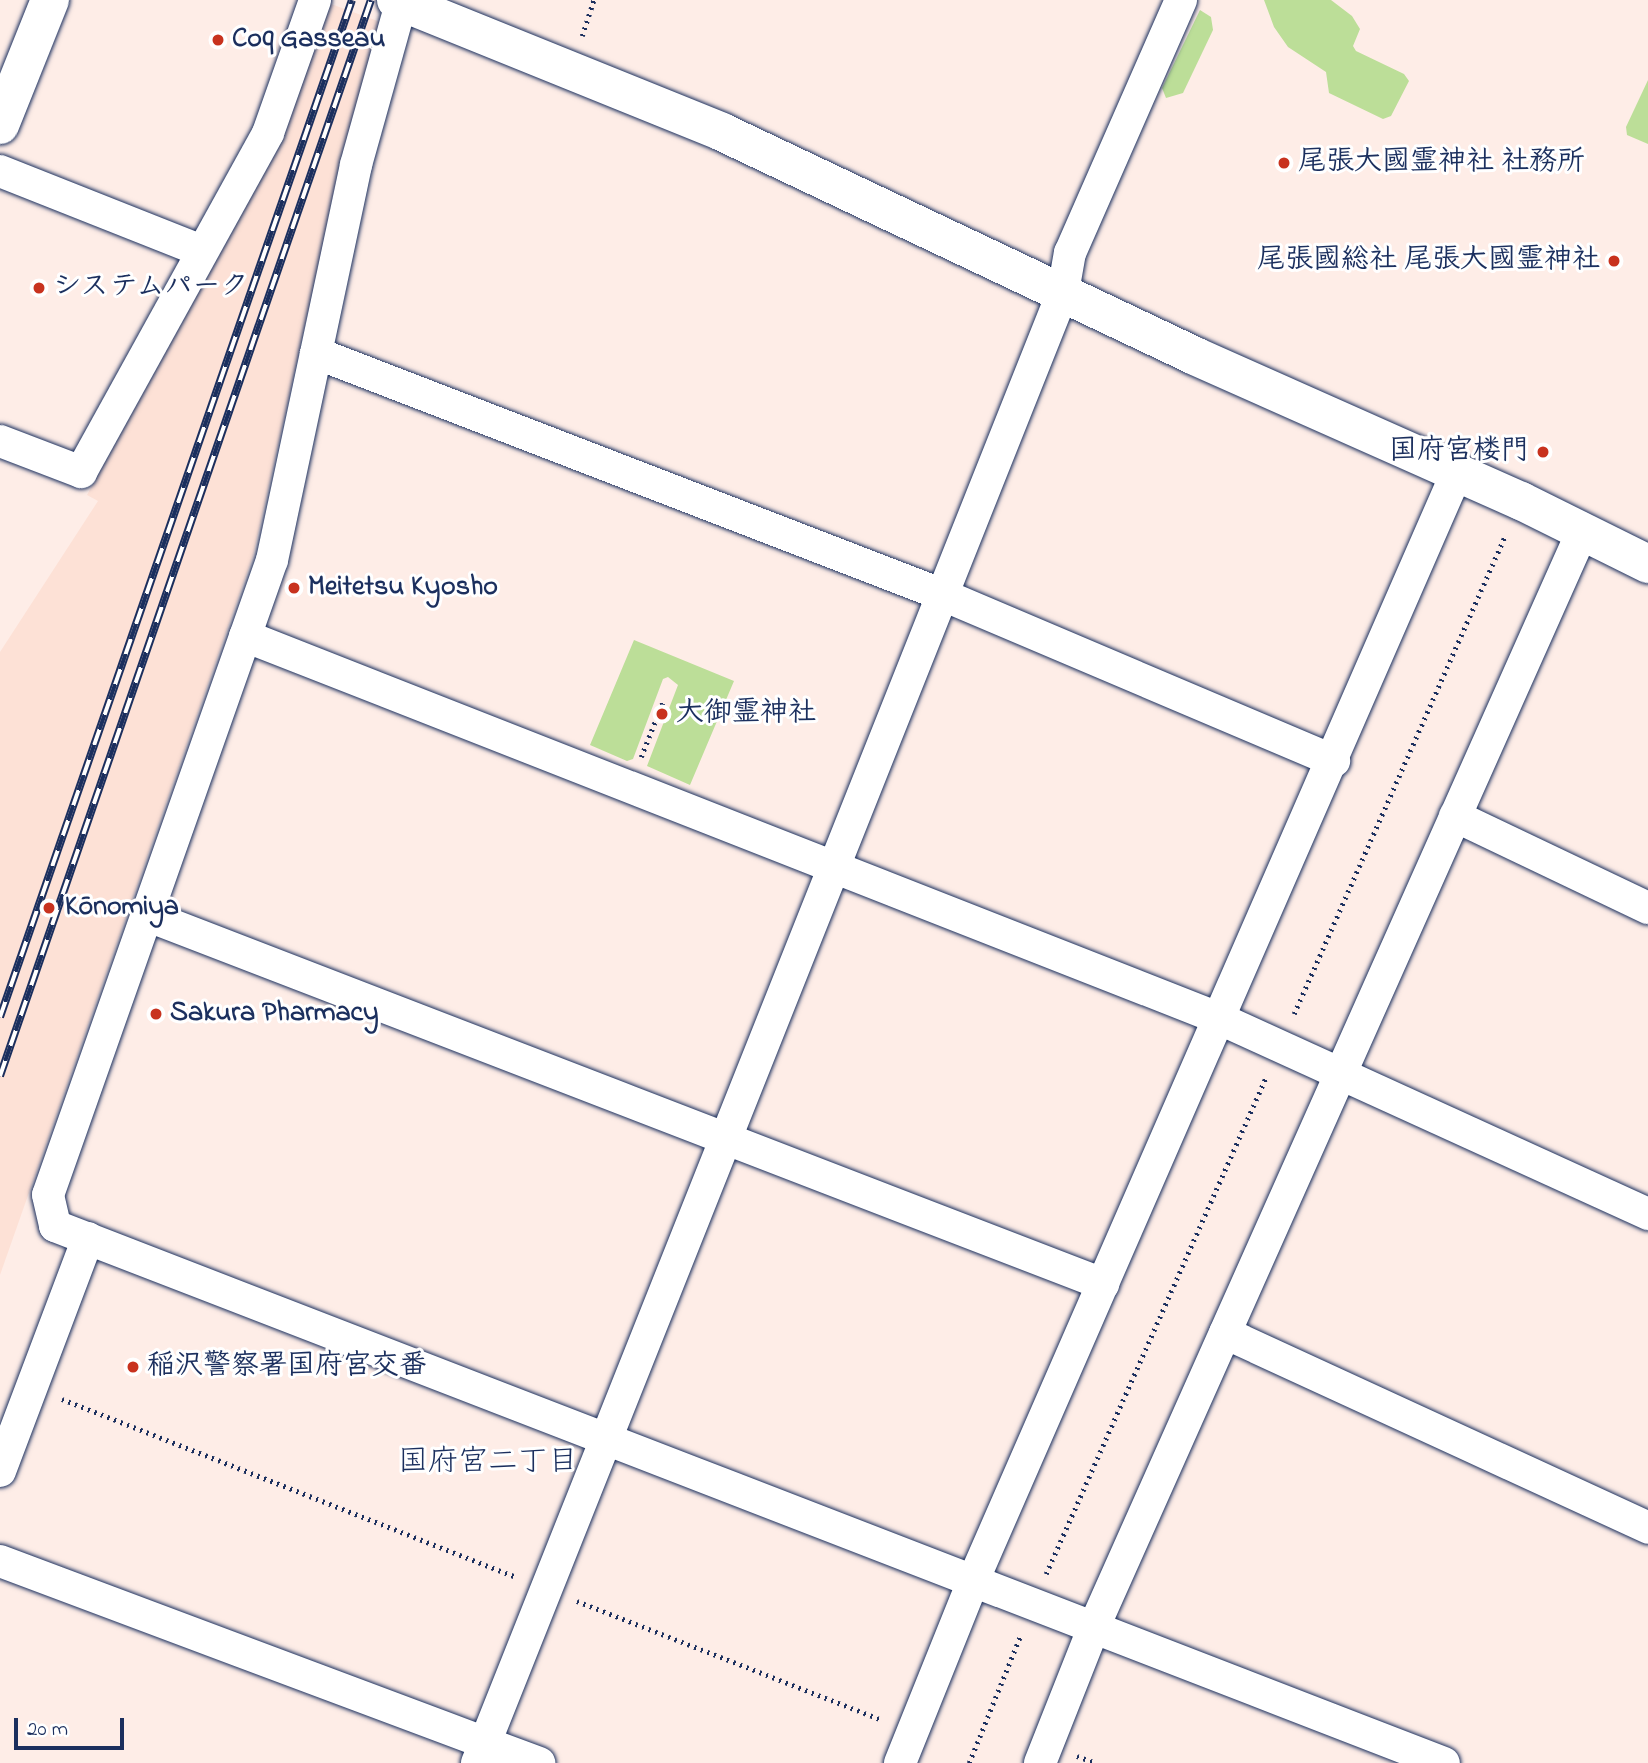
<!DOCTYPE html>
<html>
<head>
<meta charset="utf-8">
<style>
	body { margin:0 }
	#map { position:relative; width:1648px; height:1763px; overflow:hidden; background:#feede7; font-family:"Indie Flower","Klee One",sans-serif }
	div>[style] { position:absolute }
	.built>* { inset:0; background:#fde1d6 }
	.green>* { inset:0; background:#bcde98 }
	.path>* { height:4.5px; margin-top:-2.25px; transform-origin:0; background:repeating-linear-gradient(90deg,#1b2f5e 0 2px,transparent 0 7px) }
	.roads { filter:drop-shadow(0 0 2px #1b2f5e) drop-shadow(0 0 2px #1b2f5e) }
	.street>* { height:32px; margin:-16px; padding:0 16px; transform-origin:16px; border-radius:16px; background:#fff }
	.secondary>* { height:38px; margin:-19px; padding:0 19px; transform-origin:19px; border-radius:19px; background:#fff }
	.rail>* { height:8px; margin-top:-4px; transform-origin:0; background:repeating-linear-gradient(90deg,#fff 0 16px,#1b2f5e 0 32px); box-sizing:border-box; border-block:2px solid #1b2f5e }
	.dots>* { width:19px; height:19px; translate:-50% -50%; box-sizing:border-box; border:4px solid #fff; border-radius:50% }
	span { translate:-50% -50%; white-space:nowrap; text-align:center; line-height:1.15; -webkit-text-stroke:6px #fff; paint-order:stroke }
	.poi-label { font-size:28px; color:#1b2f5e; font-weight:700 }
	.left { translate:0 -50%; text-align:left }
	.right { translate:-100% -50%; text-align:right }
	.neighbourhood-label { font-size:30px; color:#1b2f5e }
	.scale { position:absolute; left:14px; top:1718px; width:110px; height:32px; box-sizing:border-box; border:4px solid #1b2f5e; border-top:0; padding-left:9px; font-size:21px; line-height:24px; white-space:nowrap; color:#1b2f5e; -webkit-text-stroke:5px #fff; paint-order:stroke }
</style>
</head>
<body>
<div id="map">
	<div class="built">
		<i style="clip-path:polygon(331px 4px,383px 23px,337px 184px,253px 556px,0 1275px,0 652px,98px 501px,87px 495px,277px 150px)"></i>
	</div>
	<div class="green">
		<i style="clip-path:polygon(1264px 0,1331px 0,1352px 16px,1360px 29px,1353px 46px,1356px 51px,1404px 74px,1409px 81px,1391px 116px,1383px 119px,1329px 93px,1326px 72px,1288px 47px,1274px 27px)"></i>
		<i style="clip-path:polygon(1200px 10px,1211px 17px,1213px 30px,1183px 93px,1166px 98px,1162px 88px)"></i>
		<i style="clip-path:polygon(1648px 80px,1648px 144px,1627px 135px,1626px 127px)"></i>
		<i style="clip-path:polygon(634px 640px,734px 681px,690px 785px,647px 766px,678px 685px,668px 677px,663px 679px,633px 759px,627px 761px,590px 745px)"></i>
	</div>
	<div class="path">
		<i style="left:582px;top:36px;width:38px;rotate:-72deg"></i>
		<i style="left:641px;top:757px;width:62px;rotate:-68.4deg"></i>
		<i style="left:1294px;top:1014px;width:522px;rotate:-66.18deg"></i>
		<i style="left:62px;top:1399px;width:489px;rotate:21.4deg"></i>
		<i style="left:1046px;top:1574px;width:544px;rotate:-66.12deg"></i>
		<i style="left:577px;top:1601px;width:327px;rotate:21.3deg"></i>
		<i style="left:1077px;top:1756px;width:20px;rotate:20deg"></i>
		<i style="left:969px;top:1763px;width:139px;rotate:-68deg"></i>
	</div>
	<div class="roads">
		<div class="street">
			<i style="left:402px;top:0;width:171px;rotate:105.6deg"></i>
			<i style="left:356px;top:165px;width:404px;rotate:102deg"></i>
			<i style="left:272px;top:560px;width:673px;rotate:109.43deg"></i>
			<i style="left:48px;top:1195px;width:32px;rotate:77deg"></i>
			<i style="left:55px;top:1226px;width:1489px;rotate:21.14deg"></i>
			<i style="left:0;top:171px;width:217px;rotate:21.6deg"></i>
			<i style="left:316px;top:353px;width:672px;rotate:21.1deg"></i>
			<i style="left:943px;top:595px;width:425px;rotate:23deg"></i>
			<i style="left:0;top:441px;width:87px;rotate:20.9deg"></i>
			<i style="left:81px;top:472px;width:387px;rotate:-61.1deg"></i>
			<i style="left:268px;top:133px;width:141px;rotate:-70.5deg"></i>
			<i style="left:245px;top:636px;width:1045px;rotate:21.43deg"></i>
			<i style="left:1218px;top:1018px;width:473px;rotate:24.5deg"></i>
			<i style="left:1455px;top:816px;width:214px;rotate:25.5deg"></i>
			<i style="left:146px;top:915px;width:1026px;rotate:21.09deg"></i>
			<i style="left:1225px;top:1333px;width:466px;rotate:24.7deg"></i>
			<i style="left:0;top:1471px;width:249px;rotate:-69.3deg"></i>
			<i style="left:0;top:1561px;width:576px;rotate:20.54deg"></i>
			<i style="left:477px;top:1763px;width:1583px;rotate:-68.28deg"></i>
			<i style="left:1063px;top:292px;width:40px;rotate:-80deg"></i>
			<i style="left:1070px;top:253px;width:276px;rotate:-66.3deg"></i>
			<i style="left:900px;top:1763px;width:196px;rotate:-68.1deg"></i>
			<i style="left:973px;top:1581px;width:1210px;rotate:-66.42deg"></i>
			<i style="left:1040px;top:1763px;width:144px;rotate:-68.4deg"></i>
			<i style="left:1093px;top:1629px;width:1203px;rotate:-65.97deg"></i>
		</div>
		<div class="secondary">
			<i style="left:396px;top:0;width:352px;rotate:22deg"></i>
			<i style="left:722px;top:132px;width:523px;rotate:25.34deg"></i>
			<i style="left:1195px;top:356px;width:357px;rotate:24deg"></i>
			<i style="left:1521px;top:501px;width:142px;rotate:26.4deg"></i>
			<i style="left:0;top:125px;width:135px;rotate:-68.2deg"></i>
		</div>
	</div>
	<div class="rail">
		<i style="left:0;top:1017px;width:1076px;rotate:-70.91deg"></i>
		<i style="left:0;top:1076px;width:1138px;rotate:-70.98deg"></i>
	</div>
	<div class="dots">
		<i style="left:218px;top:40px;background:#c8321e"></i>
		<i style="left:1284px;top:163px;background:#c8321e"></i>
		<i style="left:1614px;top:261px;background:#c8321e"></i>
		<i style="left:39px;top:288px;background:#c8321e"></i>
		<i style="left:1543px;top:452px;background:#c8321e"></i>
		<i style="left:294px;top:588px;background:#c8321e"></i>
		<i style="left:662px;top:714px;background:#c8321e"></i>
		<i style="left:49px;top:908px;background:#c8321e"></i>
		<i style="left:156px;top:1014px;background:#c8321e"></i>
		<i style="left:133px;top:1367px;background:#c8321e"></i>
	</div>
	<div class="poi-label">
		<span class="left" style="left:232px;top:40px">Coq Gasseau</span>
		<span class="left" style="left:1298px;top:163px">尾張大國霊神社 社務所</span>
		<span class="right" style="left:1600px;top:261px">尾張國総社 尾張大國霊神社</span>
		<span class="left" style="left:53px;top:288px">システムパーク</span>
		<span class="right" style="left:1529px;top:452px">国府宮楼門</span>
		<span class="left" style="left:308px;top:588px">Meitetsu Kyosho</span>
		<span class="left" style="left:676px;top:714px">大御霊神社</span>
		<span class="left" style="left:65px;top:908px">Kōnomiya</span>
		<span class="left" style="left:170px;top:1014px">Sakura Pharmacy</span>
		<span class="left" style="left:147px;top:1367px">稲沢警察署国府宮交番</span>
	</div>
	<div class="neighbourhood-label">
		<span style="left:488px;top:1463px">国府宮二丁目</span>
	</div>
	<div class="scale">20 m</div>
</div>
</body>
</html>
